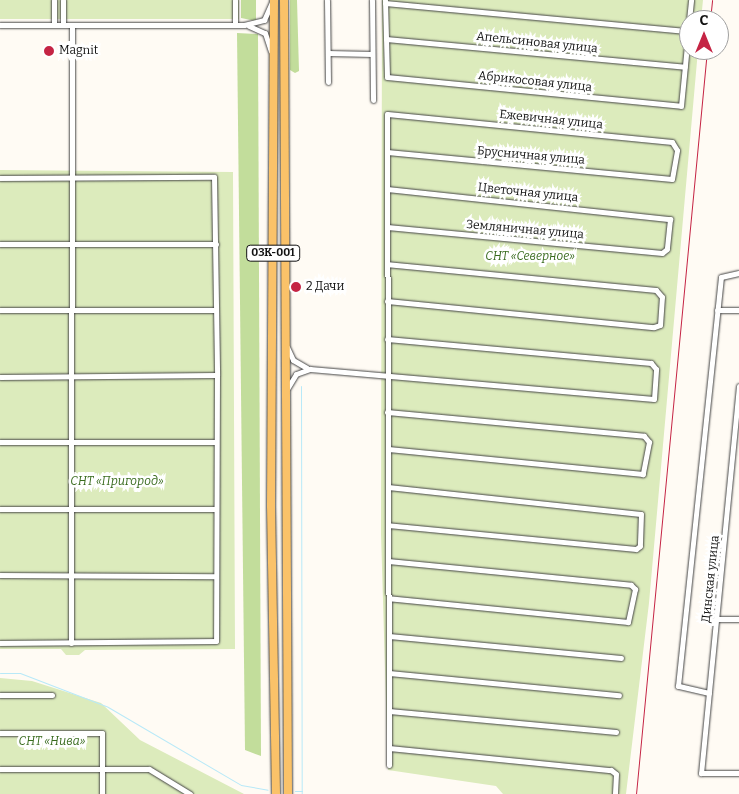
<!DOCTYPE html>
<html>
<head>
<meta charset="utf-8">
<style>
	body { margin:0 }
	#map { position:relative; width:739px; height:794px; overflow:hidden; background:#fffbf4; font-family:Bitter,serif }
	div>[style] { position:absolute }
	.green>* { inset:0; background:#dcebbc; transform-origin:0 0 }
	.forest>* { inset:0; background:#c2dd9b }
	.stream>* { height:1px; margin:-0.5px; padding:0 0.5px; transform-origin:0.5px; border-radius:0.5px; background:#b8e9f8 }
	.roads { filter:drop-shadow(0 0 1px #444) drop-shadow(0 0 1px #444) }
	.minor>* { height:5px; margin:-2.5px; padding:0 2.5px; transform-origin:2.5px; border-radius:2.5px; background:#fff }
	.primary>* { height:8px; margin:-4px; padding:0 4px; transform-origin:4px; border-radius:4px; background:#fac269 }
	.rail>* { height:1px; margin:-0.5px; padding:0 0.5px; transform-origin:0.5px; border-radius:0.5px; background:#c52444 }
	.dots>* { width:14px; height:14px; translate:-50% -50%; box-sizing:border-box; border:2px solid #fff; border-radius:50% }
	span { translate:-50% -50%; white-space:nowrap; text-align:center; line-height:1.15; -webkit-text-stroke:5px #fff; paint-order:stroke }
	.shield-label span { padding:1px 4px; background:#fff; border:1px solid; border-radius:4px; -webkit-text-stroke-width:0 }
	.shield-label { font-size:11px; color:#111; font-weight:700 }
	.street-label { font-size:12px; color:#111 }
	.poi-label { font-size:12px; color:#111 }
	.left { translate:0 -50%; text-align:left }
	.park-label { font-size:12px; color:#396b1e; font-style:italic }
	.north { position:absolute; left:679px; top:10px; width:50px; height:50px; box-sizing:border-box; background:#fff; border:1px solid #a0a0a0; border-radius:50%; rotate:0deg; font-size:14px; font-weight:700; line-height:20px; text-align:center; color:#111 }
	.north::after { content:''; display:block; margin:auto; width:18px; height:22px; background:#c52444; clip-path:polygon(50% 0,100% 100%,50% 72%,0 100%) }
</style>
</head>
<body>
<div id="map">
	<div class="green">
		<i style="left:0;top:0;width:239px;height:19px"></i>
		<i style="clip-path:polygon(382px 0,703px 0,701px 20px,689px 20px,689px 50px,698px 50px,649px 603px,626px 794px,503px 794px,496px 786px,388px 770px,381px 534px)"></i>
		<i style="clip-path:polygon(0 170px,233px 172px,235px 649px,85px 650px,79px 655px,66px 655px,61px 649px,0 649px)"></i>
		<i style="clip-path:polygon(0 678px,32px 681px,101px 703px,140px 740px,244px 794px,0 794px)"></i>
	</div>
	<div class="forest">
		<i style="clip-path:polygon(241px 0,256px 0,256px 21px,241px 18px)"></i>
		<i style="clip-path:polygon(290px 0,297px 0,299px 71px,295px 73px,290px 70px)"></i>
		<i style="clip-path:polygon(237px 33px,258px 34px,261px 756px,245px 750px)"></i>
	</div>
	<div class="stream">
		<i style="left:301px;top:386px;width:408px;rotate:89.9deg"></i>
		<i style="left:0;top:673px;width:20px"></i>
		<i style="left:20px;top:673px;width:94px;rotate:21.1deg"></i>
		<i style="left:108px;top:707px;width:154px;rotate:30.4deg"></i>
		<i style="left:241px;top:785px;width:27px;rotate:10deg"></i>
		<i style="left:295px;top:791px;width:7px"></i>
	</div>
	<div class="roads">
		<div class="minor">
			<i style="left:54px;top:0;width:25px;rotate:90deg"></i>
			<i style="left:63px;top:0;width:25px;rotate:90deg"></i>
			<i style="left:235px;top:0;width:25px;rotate:90deg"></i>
			<i style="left:327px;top:0;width:82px;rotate:89.3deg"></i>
			<i style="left:372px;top:0;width:100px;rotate:89.4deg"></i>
			<i style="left:385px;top:0;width:77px;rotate:88.5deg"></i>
			<i style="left:387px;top:77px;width:295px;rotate:5.6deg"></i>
			<i style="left:681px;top:106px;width:81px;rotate:-84.4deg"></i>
			<i style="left:385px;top:3px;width:305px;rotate:5.3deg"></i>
			<i style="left:689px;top:20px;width:20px;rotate:-84deg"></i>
			<i style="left:0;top:25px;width:244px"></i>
			<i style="left:244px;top:25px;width:21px;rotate:-14deg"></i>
			<i style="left:264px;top:20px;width:20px;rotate:-66deg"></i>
			<i style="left:249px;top:26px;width:17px;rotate:24deg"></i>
			<i style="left:265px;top:33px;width:19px;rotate:72deg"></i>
			<i style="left:386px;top:39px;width:300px;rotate:5.3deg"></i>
			<i style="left:328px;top:53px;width:44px;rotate:1.3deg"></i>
			<i style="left:387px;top:152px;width:286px;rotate:5.4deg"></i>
			<i style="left:672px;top:179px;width:29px;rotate:-80deg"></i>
			<i style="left:677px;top:150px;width:9px;rotate:-122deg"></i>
			<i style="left:672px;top:142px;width:286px;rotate:-174.4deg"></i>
			<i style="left:387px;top:114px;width:651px;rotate:89.82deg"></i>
			<i style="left:0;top:178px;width:214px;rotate:-0.3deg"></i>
			<i style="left:214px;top:177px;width:198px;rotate:89.1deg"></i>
			<i style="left:217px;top:375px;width:266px;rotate:90.2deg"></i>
			<i style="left:216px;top:641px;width:216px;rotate:179.5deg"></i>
			<i style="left:387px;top:189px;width:285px;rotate:6.1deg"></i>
			<i style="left:670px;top:219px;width:30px;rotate:96deg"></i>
			<i style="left:667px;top:249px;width:6px;rotate:141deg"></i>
			<i style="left:662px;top:253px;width:276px;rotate:-174.6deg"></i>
			<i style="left:0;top:244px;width:216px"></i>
			<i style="left:387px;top:301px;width:268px;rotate:5.6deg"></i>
			<i style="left:654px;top:327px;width:6px;rotate:-18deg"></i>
			<i style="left:660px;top:325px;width:28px;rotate:-86deg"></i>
			<i style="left:662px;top:297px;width:9px;rotate:-131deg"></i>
			<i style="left:656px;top:290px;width:269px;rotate:-174.5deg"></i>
			<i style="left:0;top:310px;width:216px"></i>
			<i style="left:717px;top:310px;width:22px"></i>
			<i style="left:287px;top:347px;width:14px;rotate:65deg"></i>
			<i style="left:293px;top:360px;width:16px;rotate:30deg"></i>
			<i style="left:0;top:377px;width:217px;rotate:-0.5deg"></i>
			<i style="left:739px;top:386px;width:389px;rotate:95.6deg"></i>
			<i style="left:701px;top:773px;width:38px"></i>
			<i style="left:287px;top:389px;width:17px;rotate:-59deg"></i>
			<i style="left:296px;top:374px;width:15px;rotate:-20deg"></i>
			<i style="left:310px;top:369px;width:345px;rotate:5deg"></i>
			<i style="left:654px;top:399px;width:30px;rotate:-86deg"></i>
			<i style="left:656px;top:369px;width:8px;rotate:-130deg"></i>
			<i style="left:651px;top:363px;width:265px;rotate:-174.8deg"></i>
			<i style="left:387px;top:412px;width:258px;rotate:5.3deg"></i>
			<i style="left:644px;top:436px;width:8px;rotate:50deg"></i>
			<i style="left:649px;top:442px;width:33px;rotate:101deg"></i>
			<i style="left:643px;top:474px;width:256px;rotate:-174.4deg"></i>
			<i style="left:0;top:442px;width:215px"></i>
			<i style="left:388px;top:487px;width:254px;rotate:6.1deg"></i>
			<i style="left:641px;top:514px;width:32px;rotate:92deg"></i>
			<i style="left:640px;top:546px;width:5px;rotate:143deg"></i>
			<i style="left:636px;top:549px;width:249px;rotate:-174.5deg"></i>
			<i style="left:0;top:509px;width:216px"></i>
			<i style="left:388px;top:561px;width:244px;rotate:5.6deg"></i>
			<i style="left:631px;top:585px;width:6px;rotate:45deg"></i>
			<i style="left:635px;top:589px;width:34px;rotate:102deg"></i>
			<i style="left:628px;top:622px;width:240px;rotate:-174.3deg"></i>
			<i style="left:0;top:575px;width:216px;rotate:0.3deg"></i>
			<i style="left:716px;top:619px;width:23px"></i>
			<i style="left:389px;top:636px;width:233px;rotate:5.4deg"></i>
			<i style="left:71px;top:643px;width:618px;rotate:-89.91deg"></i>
			<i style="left:389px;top:673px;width:231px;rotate:5.5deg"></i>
			<i style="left:709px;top:693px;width:32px;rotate:-167deg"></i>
			<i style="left:678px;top:686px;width:411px;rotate:-84deg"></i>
			<i style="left:721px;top:277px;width:18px;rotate:-13deg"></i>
			<i style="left:0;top:695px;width:52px"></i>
			<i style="left:389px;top:711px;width:228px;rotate:5.3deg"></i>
			<i style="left:0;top:733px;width:102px"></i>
			<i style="left:102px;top:733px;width:61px;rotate:90deg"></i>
			<i style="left:389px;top:748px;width:223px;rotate:5.7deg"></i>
			<i style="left:611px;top:770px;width:6px;rotate:39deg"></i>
			<i style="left:616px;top:774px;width:20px;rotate:93deg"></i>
			<i style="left:0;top:769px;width:149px"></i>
			<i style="left:149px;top:769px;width:48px;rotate:31.4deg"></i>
		</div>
		<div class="primary">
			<i style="left:274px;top:0;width:506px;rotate:90.34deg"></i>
			<i style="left:271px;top:506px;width:288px;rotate:89deg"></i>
			<i style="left:284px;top:0;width:794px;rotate:89.71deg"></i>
		</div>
	</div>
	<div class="rail">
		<i style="left:710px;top:20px;width:20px;rotate:-84deg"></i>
		<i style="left:636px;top:794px;width:747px;rotate:-84.55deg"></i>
	</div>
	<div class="dots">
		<i style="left:49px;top:51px;background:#c52444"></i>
		<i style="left:296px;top:287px;background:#c52444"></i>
	</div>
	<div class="shield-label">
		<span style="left:273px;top:253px">03К-001</span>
	</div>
	<div class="street-label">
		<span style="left:537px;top:43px;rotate:6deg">Апельсиновая улица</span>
		<span style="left:535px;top:82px;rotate:6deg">Абрикосовая улица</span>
		<span style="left:551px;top:120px;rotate:6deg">Ежевичная улица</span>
		<span style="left:531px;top:156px;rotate:5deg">Брусничная улица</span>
		<span style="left:528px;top:193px;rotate:6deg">Цветочная улица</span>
		<span style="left:525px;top:230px;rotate:5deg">Земляничная улица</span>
		<span style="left:711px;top:579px;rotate:-84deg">Динская улица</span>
	</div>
	<div class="poi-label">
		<span class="left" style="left:59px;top:51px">Magnit</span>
		<span class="left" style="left:306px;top:287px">2 Дачи</span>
	</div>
	<div class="park-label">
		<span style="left:530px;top:257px">СНТ «Северное»</span>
		<span style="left:117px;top:482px">СНТ «Пригород»</span>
		<span style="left:52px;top:742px">СНТ «Нива»</span>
	</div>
	<div class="north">С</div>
</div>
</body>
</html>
